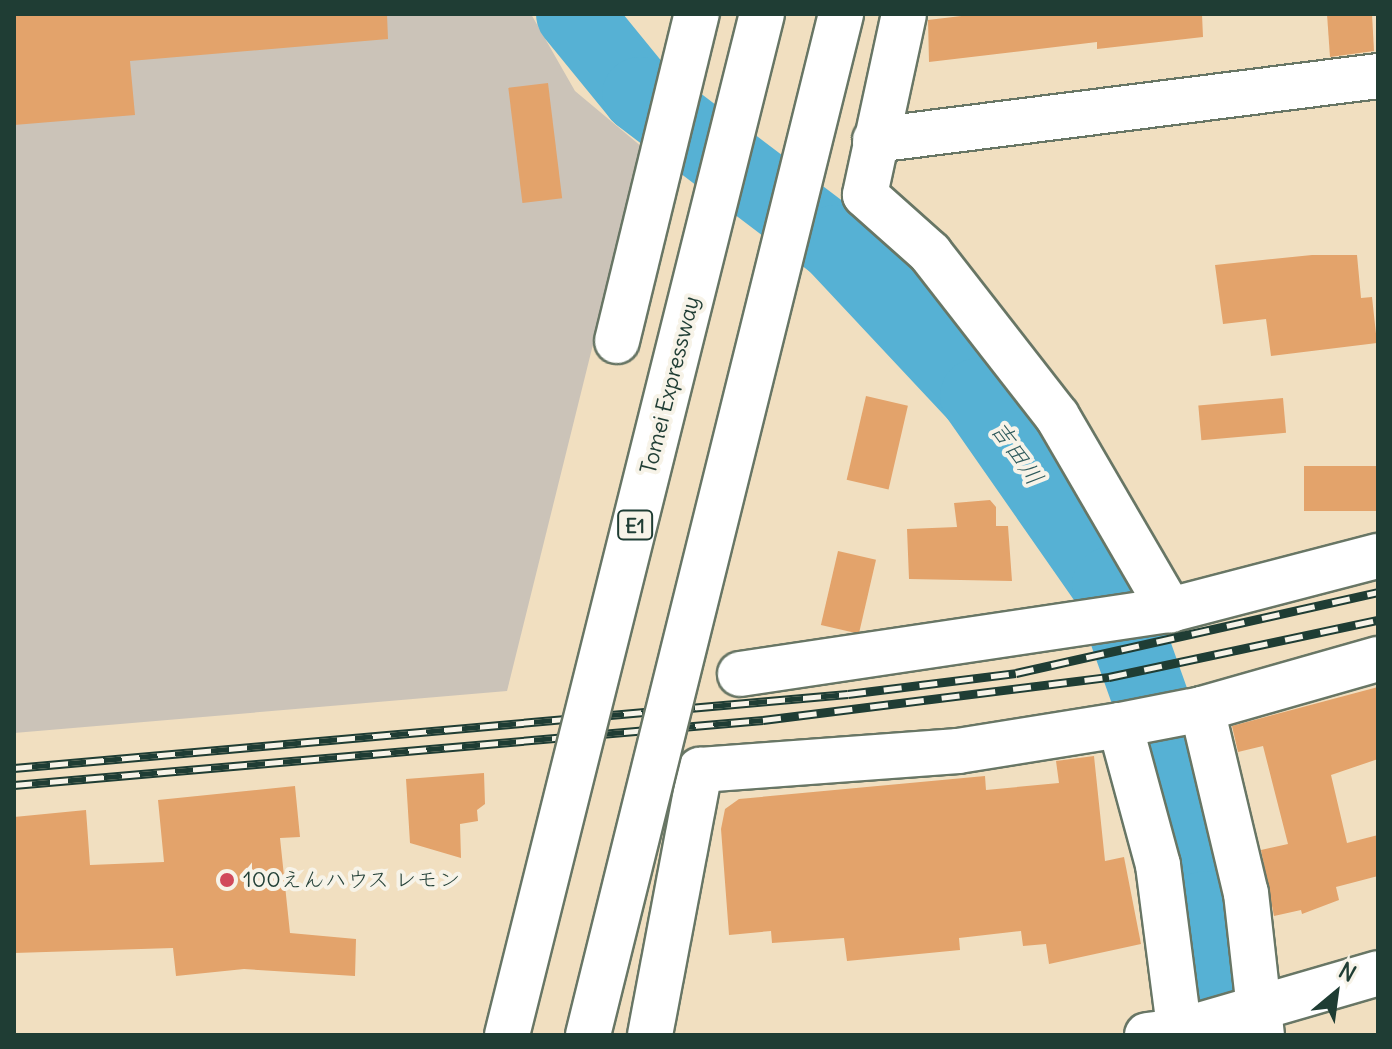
<!DOCTYPE html>
<html>
<head>
<meta charset="utf-8">
<style>
	body { margin:0 }
	#map { position:relative; width:1392px; height:1049px; overflow:hidden; background:#f1dfc0; font-family:Delius,"Klee One",sans-serif }
	div>[style] { position:absolute }
	[style*='--x'] { left:calc(var(--x)*1px); top:calc(var(--y)*1px); width:calc(var(--w)*1px); rotate:calc(var(--a)*1deg) }
	.industrial>* { inset:0; background:#cbc3b8 }
	.river>* { height:76px; margin:-38px; padding:0 38px; transform-origin:38px; border-radius:38px; background:#56b1d4 }
	.building>* { inset:0; background:#e3a36b; transform-origin:0 0 }
	.roads { filter:drop-shadow(2px 0 #687665) drop-shadow(-2px 0 #687665) drop-shadow(0 2px #687665) drop-shadow(0 -2px #687665) }
	.street>* { height:44px; margin:-22px; padding:0 22px; transform-origin:22px; border-radius:22px; background:#fff }
	.secondary>* { height:44px; margin:-22px; padding:0 22px; transform-origin:22px; border-radius:22px; background:#fff }
	.rail>* { height:9px; margin-top:-4.5px; transform-origin:0; background:repeating-linear-gradient(90deg,#f7f3e8 0 18px,#1f3d34 0 36px); box-sizing:border-box; border-block:2px solid #1f3d34 }
	.bridges { filter:drop-shadow(2px 0 #687665) drop-shadow(-2px 0 #687665) drop-shadow(0 2px #687665) drop-shadow(0 -2px #687665) }
	.highway-bridge>* { height:44px; margin:-22px; padding:0 22px; transform-origin:22px; border-radius:22px; background:#fff }
	.dots>* { width:22px; height:22px; translate:-50% -50%; box-sizing:border-box; border:4px solid #f7f3e8; border-radius:50% }
	span { translate:-50% -50%; white-space:nowrap; text-align:center; line-height:1.15; -webkit-text-stroke:8px #f7f3e8; paint-order:stroke }
	.shield-label span { padding:2px 6px; background:#f7f3e8; border:2px solid; border-radius:6px; -webkit-text-stroke-width:0 }
	.shield-label { font-size:20px; color:#1f3d34; font-weight:700 }
	.street-label { font-size:22px; color:#1f3d34 }
	.poi-label { font-size:22px; color:#1f3d34 }
	.left { translate:0 -50%; text-align:left }
	.water-label { font-size:24px; color:#2d5a5c; font-style:italic }
	.frame { position:absolute; inset:0; border:16px solid #1f3d34; pointer-events:none }
	.north { position:absolute; left:1296px; top:953px; width:80px; height:80px; -webkit-text-stroke:6px #f7f3e8; paint-order:stroke; rotate:29deg; font-size:22px; font-weight:700; line-height:32px; text-align:center; color:#1f3d34 }
	.north::after { content:''; display:block; margin:auto; width:28px; height:36px; background:#1f3d34; clip-path:polygon(50% 0,100% 100%,50% 72%,0 100%) }
</style>
</head>
<body>
<div id="map">
	<div class="industrial">
		<div style="clip-path:polygon(14px 14px,531px 14px,575px 91px,642px 147px,507px 691px,14px 733px)"></div>
	</div>
	<div class="river">
		<div style="--x:574;--y:14;--w:104;--a:50.8"></div>
		<div style="--x:640;--y:95;--w:245;--a:37.2"></div>
		<div style="--x:835;--y:243;--w:209;--a:46.9"></div>
		<div style="--x:978;--y:396;--w:231;--a:55.1"></div>
		<div style="--x:1110;--y:585;--w:170;--a:70.4"></div>
		<div style="--x:1167;--y:745;--w:169;--a:76.6"></div>
		<div style="--x:1206;--y:909;--w:128;--a:79.7"></div>
	</div>
	<div class="building">
		<div style="clip-path:polygon(14px 14px,387px 14px,388px 39px,130px 61px,135px 115px,14px 125px)"></div>
		<div style="clip-path:polygon(978px 14px,1202px 14px,1203px 37px,1097px 49px,1097px 42px,929px 62px,928px 20px)"></div>
		<div style="clip-path:polygon(1327px 14px,1372px 14px,1374px 51px,1330px 57px)"></div>
		<div style="left:548px;top:83px;width:116px;height:40px;rotate:83deg"></div>
		<div style="clip-path:polygon(1312px 255px,1357px 255px,1361px 298px,1372px 297px,1377px 343px,1271px 356px,1266px 319px,1223px 324px,1215px 265px)"></div>
		<div style="left:866px;top:396px;width:43px;height:86px;rotate:13deg"></div>
		<div style="left:1283px;top:398px;width:35px;height:85px;rotate:85deg"></div>
		<div style="left:1378px;top:466px;width:45px;height:74px;rotate:90deg"></div>
		<div style="clip-path:polygon(990px 500px,996px 507px,996px 526px,1008px 526px,1012px 581px,909px 579px,907px 529px,957px 527px,954px 503px)"></div>
		<div style="left:838px;top:551px;width:39px;height:76px;rotate:13deg"></div>
		<div style="clip-path:polygon(1378px 687px,1378px 759px,1331px 775px,1347px 843px,1378px 835px,1378px 876px,1336px 887px,1339px 900px,1302px 914px,1301px 910px,1274px 916px,1261px 850px,1288px 844px,1263px 746px,1238px 752px,1232px 726px)"></div>
		<div style="clip-path:polygon(1094px 756px,1105px 861px,1124px 857px,1141px 944px,1049px 964px,1046px 944px,1023px 946px,1021px 931px,959px 938px,960px 950px,847px 961px,844px 938px,772px 943px,771px 931px,729px 935px,721px 829px,725px 809px,739px 799px,985px 776px,986px 790px,1059px 783px,1056px 761px)"></div>
		<div style="clip-path:polygon(484px 773px,485px 804px,477px 810px,478px 821px,460px 824px,461px 858px,410px 843px,406px 779px)"></div>
		<div style="clip-path:polygon(295px 786px,300px 837px,280px 838px,290px 933px,356px 939px,355px 976px,244px 969px,176px 976px,173px 948px,14px 953px,14px 817px,86px 810px,90px 865px,164px 862px,158px 800px)"></div>
	</div>
	<div class="roads">
		<div class="street">
			<div style="--x:904;--y:14;--w:185;--a:102.2"></div>
			<div style="--x:865;--y:195;--w:87;--a:41.7"></div>
			<div style="--x:930;--y:253;--w:207;--a:52.1"></div>
			<div style="--x:1057;--y:416;--w:225;--a:59.8"></div>
			<div style="--x:1170;--y:610;--w:215;--a:-14.6"></div>
			<div style="--x:875;--y:140;--w:507;--a:-7.25"></div>
			<div style="--x:617;--y:341;--w:337;--a:-76.3"></div>
			<div style="--x:740;--y:674;--w:435;--a:-8.5"></div>
			<div style="--x:1202;--y:709;--w:189;--a:76.6"></div>
			<div style="--x:1246;--y:893;--w:143;--a:83.6"></div>
			<div style="--x:1120;--y:725;--w:145;--a:74.8"></div>
			<div style="--x:1158;--y:865;--w:171;--a:82.6"></div>
			<div style="--x:650;--y:1035;--w:270;--a:-79.3"></div>
			<div style="--x:700;--y:770;--w:259;--a:-4.2"></div>
			<div style="--x:958;--y:751;--w:164;--a:-9.1"></div>
			<div style="--x:1120;--y:725;--w:84;--a:-11"></div>
			<div style="--x:1202;--y:709;--w:183;--a:-15.9"></div>
		</div>
		<div class="secondary">
			<div style="--x:1147;--y:1035;--w:32;--a:-7"></div>
			<div style="--x:1179;--y:1031;--w:207;--a:-16.2"></div>
		</div>
	</div>
	<div class="rail">
		<div style="--x:14;--y:768;--w:837;--a:-5.07"></div>
		<div style="--x:848;--y:694;--w:169;--a:-7.1"></div>
		<div style="--x:1016;--y:673;--w:371;--a:-12.6"></div>
		<div style="--x:14;--y:785;--w:752;--a:-4.96"></div>
		<div style="--x:763;--y:720;--w:349;--a:-7.1"></div>
		<div style="--x:1109;--y:677;--w:275;--a:-12"></div>
	</div>
	<div class="bridges">
		<div class="highway-bridge">
			<div style="--x:507;--y:1035;--w:1052;--a:-75.98"></div>
			<div style="--x:588;--y:1035;--w:1052;--a:-76.08"></div>
		</div>
	</div>
	<div class="dots">
		<div style="left:227px;top:880px;background:#d1495b"></div>
	</div>
	<div class="shield-label">
		<span style="left:635px;top:525px">E1</span>
	</div>
	<div class="street-label">
		<span style="left:670px;top:385px;rotate:-76deg">Tomei Expressway</span>
	</div>
	<div class="poi-label">
		<span class="left" style="left:243px;top:880px">100えんハウス レモン</span>
	</div>
	<div class="water-label">
		<span style="left:1017px;top:453px;rotate:55deg">吉田川</span>
	</div>
	<div class="frame"></div>
	<div class="north">N</div>
</div>
</body>
</html>
